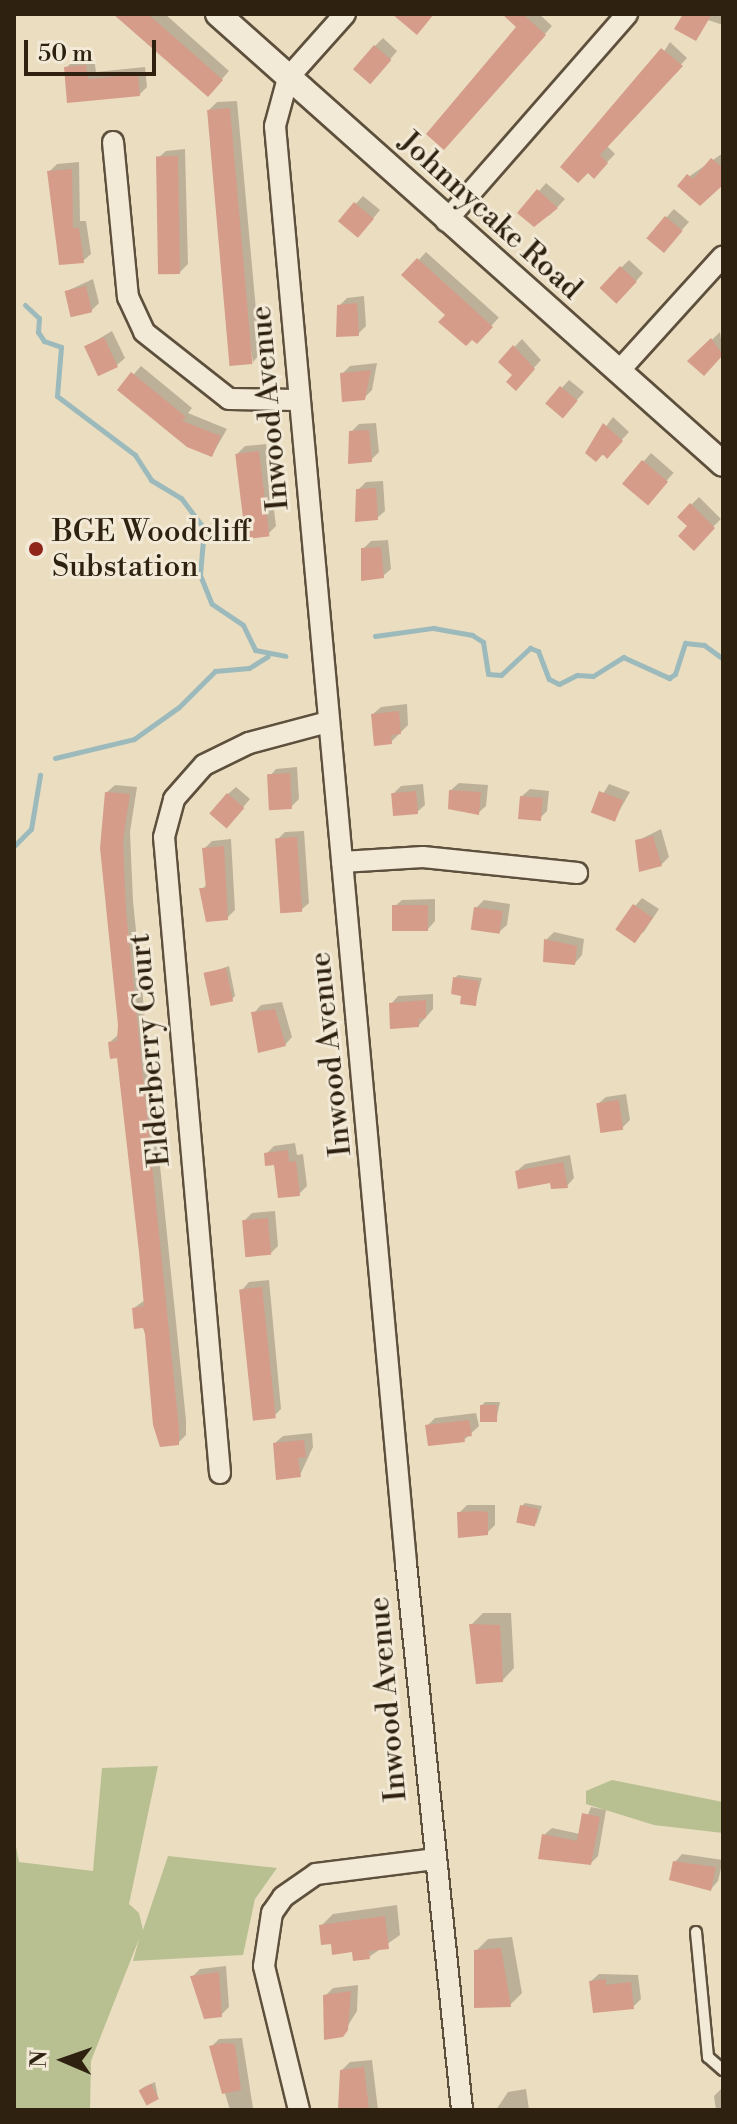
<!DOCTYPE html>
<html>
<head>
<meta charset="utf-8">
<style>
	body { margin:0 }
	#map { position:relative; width:737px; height:2124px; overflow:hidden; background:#ebddc0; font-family:"Libre Bodoni",serif }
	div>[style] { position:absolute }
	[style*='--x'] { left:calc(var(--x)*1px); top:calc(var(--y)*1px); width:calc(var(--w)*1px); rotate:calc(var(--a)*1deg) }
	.green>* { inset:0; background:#b8c092 }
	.shadow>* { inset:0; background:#0003; transform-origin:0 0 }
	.stream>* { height:5px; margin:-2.5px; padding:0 2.5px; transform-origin:2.5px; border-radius:2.5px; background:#9cbabc }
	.building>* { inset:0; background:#d59c8a; transform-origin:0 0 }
	.roads { filter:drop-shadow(2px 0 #5d503c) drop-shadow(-2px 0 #5d503c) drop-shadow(0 2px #5d503c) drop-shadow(0 -2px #5d503c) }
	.service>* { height:10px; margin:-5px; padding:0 5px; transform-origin:5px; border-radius:5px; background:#f2e9d6 }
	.minor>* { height:20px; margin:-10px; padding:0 10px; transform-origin:10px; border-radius:10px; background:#f2e9d6 }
	.tertiary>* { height:24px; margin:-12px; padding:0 12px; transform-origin:12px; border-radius:12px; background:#f2e9d6 }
	.dots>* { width:22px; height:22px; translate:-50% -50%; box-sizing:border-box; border:4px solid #f2e9d6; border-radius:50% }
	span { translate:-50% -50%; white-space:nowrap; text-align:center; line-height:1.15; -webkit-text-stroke:6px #f2e9d6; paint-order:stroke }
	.street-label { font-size:30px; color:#2e2110 }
	.poi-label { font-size:30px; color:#2e2110 }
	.left { translate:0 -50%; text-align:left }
	.frame { position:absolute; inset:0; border:16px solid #2e2110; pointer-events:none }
	.north { position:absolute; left:24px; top:2020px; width:80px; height:80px; -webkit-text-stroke:6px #f2e9d6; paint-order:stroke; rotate:272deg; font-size:22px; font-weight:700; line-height:32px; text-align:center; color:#2e2110 }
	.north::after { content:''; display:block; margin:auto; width:28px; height:36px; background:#2e2110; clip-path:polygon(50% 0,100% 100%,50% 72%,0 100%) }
	.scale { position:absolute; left:24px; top:40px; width:132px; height:36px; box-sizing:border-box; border:4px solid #2e2110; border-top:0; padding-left:10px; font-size:24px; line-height:28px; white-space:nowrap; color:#2e2110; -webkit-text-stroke:6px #f2e9d6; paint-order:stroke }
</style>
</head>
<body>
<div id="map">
	<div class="green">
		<div style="clip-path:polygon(158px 1766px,129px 1904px,139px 1913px,143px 1930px,168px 1856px,277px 1868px,255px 1899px,243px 1955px,133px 1961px,139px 1939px,91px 2061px,90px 2110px,14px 2110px,14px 1836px,19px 1862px,93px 1871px,102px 1768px)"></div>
		<div style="clip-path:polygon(612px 1780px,723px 1802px,723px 1833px,654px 1825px,586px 1804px,586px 1791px)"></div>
	</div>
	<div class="shadow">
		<div style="clip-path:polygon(117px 14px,165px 14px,229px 71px,215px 87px)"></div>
		<div style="clip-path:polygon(517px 14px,539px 14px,552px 26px,451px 140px,519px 27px)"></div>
		<div style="clip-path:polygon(690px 14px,723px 14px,723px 25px)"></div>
		<div style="clip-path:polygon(383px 38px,397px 51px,379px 73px,375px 46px)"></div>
		<div style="clip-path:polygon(670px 42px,687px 58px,607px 146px,615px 154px,594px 176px,588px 171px)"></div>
		<div style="clip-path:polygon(94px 58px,96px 72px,145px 67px,147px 87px,139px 95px,68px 101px,66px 68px,74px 60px)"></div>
		<div style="clip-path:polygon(237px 101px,260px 354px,253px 362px,209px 110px,217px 102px)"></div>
		<div style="clip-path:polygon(185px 149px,188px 264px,180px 272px,158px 158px,166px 151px)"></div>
		<div style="clip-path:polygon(723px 153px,723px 180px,700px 204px,687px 178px)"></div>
		<div style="clip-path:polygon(79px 162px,80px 221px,86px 221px,91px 254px,83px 261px,49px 172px,57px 164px)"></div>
		<div style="clip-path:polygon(546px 183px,565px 199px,549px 216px,539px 191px)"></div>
		<div style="clip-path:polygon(363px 196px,380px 210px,366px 227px,341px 220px)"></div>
		<div style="clip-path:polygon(674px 209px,689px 222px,671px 242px,649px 237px)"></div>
		<div style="left:426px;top:252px;width:98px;height:32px;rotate:42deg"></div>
		<div style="clip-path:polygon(629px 260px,643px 273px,625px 294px,621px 268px)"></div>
		<div style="clip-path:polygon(93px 279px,99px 303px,91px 311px,67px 291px)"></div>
		<div style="clip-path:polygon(364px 296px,366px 326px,358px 334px,339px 306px,347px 298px)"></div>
		<div style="clip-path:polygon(112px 331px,125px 358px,117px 365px,87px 346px)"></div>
		<div style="clip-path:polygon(720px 332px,723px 353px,712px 366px,690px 361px)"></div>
		<div style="clip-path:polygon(522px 339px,541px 360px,523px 380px,500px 362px)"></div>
		<div style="clip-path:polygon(377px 363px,372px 390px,364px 398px,342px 374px,350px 366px)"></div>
		<div style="clip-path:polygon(141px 366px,192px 408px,188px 413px,227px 429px,212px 455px,120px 390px)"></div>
		<div style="clip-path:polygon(569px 380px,584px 392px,569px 409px,547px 404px)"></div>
		<div style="clip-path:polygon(613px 417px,629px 432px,607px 456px,587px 452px)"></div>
		<div style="clip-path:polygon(376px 423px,379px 452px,371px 460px,351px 432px,359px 424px)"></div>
		<div style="clip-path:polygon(266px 444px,276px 526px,268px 534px,237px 454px,245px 446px)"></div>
		<div style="left:651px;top:453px;width:30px;height:40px;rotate:41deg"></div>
		<div style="clip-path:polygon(383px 481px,385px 511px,377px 518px,358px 490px,366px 482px)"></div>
		<div style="left:699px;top:497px;width:31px;height:28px;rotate:45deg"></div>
		<div style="clip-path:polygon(388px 540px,391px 569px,383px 576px,363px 549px,371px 541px)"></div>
		<div style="clip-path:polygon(407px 704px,408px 725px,391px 742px,373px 714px,381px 707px)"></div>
		<div style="clip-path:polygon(297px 767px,299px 799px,291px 807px,269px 777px,276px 769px)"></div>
		<div style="clip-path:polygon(459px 783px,488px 785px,486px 806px,478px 813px,451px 790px)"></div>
		<div style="clip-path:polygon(423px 784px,425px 805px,417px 812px,393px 794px,401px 786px)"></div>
		<div style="clip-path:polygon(609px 784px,630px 792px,614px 820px,593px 811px)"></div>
		<div style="clip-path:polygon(115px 785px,137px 787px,130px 832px,133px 901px,186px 1420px,186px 1435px,178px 1443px,147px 1334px,134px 1308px,145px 1300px,118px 1056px,110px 1042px,119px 1034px,107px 792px)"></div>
		<div style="clip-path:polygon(236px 787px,250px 799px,234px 818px,228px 794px)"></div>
		<div style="clip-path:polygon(530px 789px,549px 791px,547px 811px,539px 819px,522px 796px)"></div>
		<div style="clip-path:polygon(661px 829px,669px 857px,661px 865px,637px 841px)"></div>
		<div style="clip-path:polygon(304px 831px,309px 903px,301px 910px,277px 840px,285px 832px)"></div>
		<div style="clip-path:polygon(231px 839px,235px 910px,227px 918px,202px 889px,208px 883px,204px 849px,212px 841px)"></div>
		<div style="clip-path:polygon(642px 898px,659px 909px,643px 933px,635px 906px)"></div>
		<div style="clip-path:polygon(435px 899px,435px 921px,428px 929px,394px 907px,402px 900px)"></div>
		<div style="clip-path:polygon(484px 900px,510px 904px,507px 925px,499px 932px,476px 908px)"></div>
		<div style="clip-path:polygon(554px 932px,584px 939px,582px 955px,575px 963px,546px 940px)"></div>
		<div style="clip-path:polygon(229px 966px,235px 996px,232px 999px,206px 974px)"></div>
		<div style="clip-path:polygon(458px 975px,482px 978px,475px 1004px,464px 994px,455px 978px)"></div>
		<div style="clip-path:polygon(433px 994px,433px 1009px,419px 1025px,391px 1004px,398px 996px)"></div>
		<div style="clip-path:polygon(282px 1002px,292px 1037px,285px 1045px,254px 1013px,261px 1005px)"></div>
		<div style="clip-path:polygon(626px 1094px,630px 1120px,622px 1128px,598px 1104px,606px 1097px)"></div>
		<div style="clip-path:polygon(295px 1143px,297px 1155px,303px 1154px,307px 1186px,299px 1194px,266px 1154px,274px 1146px)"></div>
		<div style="clip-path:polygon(570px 1155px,574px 1178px,567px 1186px,517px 1171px,525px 1164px)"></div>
		<div style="clip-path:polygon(275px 1211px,278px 1246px,271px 1253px,244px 1221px,252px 1213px)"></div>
		<div style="clip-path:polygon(269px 1280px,281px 1409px,274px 1416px,242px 1290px,249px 1282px)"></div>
		<div style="clip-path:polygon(485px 1402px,500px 1402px,496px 1421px,482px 1405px)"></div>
		<div style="clip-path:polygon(476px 1413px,479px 1426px,464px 1440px,427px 1426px,435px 1418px)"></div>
		<div style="clip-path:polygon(312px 1433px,313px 1447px,300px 1475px,275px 1443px,283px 1436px)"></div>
		<div style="clip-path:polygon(525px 1503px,542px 1506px,536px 1524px,522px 1506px)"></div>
		<div style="clip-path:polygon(467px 1505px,495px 1505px,495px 1525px,487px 1533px,459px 1513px)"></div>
		<div style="clip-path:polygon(483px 1613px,511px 1613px,514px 1668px,502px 1681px,471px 1625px)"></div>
		<div style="clip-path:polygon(591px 1807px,606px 1810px,598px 1856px,591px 1863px,544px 1835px,552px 1828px,580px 1834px)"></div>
		<div style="clip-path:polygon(682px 1854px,723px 1860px,718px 1881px,711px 1889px,675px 1862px)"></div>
		<div style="clip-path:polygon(397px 1905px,400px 1935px,369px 1957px,332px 1942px,321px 1926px,333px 1914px)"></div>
		<div style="clip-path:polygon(512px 1937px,522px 1993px,510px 2005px,476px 1951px,488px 1939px)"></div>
		<div style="clip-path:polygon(226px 1966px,229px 2007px,221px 2015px,193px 1976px,200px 1969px)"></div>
		<div style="clip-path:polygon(599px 1974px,638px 1975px,641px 1999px,633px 2007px,591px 1981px)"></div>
		<div style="clip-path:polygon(358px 1985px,357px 2011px,342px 2035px,325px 1996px,333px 1988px)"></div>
		<div style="clip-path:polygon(242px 2038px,253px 2108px,264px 2110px,230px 2110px,211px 2047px,219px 2039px)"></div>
		<div style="clip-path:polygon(372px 2060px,378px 2110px,341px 2110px,342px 2070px,350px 2062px)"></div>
		<div style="clip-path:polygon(155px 2082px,158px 2098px,140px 2090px,144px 2087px)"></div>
		<div style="clip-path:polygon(723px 2087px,723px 2110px,716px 2110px,714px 2096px)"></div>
		<div style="clip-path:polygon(526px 2089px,529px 2110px,496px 2110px,508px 2092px)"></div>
	</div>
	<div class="stream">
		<div style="--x:25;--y:305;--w:19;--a:43"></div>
		<div style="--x:39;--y:318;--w:14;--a:94"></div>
		<div style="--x:38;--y:332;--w:11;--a:56"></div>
		<div style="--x:44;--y:341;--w:18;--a:19"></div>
		<div style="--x:61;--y:347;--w:49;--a:94.7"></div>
		<div style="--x:57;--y:396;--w:98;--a:37.1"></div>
		<div style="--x:135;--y:455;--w:30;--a:57"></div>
		<div style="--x:151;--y:480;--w:35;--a:31"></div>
		<div style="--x:181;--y:498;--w:38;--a:53"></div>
		<div style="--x:204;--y:528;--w:47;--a:94.9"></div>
		<div style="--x:200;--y:575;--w:31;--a:68"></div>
		<div style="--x:212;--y:604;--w:37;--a:34"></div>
		<div style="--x:243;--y:625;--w:28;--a:64"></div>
		<div style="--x:255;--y:650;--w:31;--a:11"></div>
		<div style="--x:375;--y:636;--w:59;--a:-7.9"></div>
		<div style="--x:433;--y:628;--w:40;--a:10"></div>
		<div style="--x:472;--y:635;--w:13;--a:32"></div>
		<div style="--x:483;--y:642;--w:32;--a:81"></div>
		<div style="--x:488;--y:674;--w:13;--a:4"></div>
		<div style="--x:501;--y:675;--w:40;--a:-43"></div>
		<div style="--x:530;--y:648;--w:9;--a:21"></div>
		<div style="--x:538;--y:651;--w:30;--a:69"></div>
		<div style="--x:549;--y:679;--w:11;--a:27"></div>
		<div style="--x:559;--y:684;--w:20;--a:-27"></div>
		<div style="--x:577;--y:675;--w:16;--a:4"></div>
		<div style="--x:593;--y:676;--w:36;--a:-32"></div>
		<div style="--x:623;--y:657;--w:51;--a:24.5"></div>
		<div style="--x:669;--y:678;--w:7;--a:-34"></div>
		<div style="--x:675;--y:674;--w:33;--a:-72"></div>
		<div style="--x:685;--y:643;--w:19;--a:6"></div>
		<div style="--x:704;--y:645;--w:24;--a:36"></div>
		<div style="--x:55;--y:758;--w:81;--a:-13.5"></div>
		<div style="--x:134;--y:739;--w:55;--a:-35.4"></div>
		<div style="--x:179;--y:707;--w:51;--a:-45"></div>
		<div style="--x:215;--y:671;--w:34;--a:-5"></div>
		<div style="--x:249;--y:668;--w:22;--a:-32"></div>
		<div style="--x:14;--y:846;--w:24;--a:-45"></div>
		<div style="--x:31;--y:829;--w:55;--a:-80.5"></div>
	</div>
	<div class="building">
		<div style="clip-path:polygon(113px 14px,148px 14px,223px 80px,208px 97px)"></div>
		<div style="clip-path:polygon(392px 14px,434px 14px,417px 35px)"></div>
		<div style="clip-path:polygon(502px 14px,523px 14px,546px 35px,444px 150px,426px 134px,516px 27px)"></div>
		<div style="clip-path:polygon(683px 14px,712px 14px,696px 41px,674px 29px)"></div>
		<div style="left:374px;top:45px;width:23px;height:32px;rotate:41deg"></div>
		<div style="clip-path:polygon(661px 48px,683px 66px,600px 155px,608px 163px,594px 179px,588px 173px,578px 183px,560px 167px)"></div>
		<div style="clip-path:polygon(86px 65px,88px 79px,138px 74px,140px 96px,67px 103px,64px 67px)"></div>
		<div style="left:230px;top:108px;width:257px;height:23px;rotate:85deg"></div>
		<div style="left:178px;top:156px;width:118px;height:22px;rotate:89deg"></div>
		<div style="clip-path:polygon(711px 158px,723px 168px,723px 185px,700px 206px,677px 186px,687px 174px,693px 179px)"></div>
		<div style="clip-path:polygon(72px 169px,73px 228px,79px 228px,84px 263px,59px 265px,47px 171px)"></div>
		<div style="clip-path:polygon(537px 189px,558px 208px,534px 227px,517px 213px)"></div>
		<div style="left:354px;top:202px;width:26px;height:25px;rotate:40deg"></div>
		<div style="left:665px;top:216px;width:23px;height:29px;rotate:40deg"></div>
		<div style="clip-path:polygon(417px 258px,493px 327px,477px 344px,472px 340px,466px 346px,438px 322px,445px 315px,401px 275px)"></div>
		<div style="left:620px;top:266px;width:23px;height:30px;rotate:43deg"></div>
		<div style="left:86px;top:286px;width:27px;height:22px;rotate:77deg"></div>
		<div style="clip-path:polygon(357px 303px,359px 336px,336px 337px,337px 305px)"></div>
		<div style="left:104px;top:337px;width:33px;height:22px;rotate:65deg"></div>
		<div style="clip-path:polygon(711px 338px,723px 355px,704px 376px,687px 361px)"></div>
		<div style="clip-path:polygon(513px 345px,535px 369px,516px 391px,506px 382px,512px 375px,498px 362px)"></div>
		<div style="clip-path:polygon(371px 370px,365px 400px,342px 402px,340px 373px)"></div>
		<div style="clip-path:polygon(131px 372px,186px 417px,182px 421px,221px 436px,212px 457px,187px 447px,117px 390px)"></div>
		<div style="left:560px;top:386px;width:23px;height:23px;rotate:40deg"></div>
		<div style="clip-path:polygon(603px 423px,623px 441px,607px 459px,603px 454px,596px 462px,585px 453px)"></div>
		<div style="clip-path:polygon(369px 430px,372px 462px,348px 464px,349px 431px)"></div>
		<div style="left:259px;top:451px;width:86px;height:24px;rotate:83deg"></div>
		<div style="left:642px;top:460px;width:34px;height:31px;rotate:40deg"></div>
		<div style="clip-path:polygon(376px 488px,378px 520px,355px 522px,356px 489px)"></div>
		<div style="clip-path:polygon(690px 503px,715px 528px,694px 551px,678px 536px,687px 526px,677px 517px)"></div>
		<div style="clip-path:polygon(381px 547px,384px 578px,361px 581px,361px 548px)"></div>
		<div style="clip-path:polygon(399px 711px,401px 734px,391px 735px,392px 744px,374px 746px,371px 714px)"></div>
		<div style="left:290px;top:773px;width:36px;height:23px;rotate:87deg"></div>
		<div style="clip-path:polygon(449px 790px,481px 792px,479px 815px,448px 809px)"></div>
		<div style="left:416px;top:791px;width:23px;height:25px;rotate:85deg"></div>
		<div style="left:599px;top:791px;width:26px;height:23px;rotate:21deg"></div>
		<div style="clip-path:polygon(105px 792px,130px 794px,123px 841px,126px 910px,179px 1429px,179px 1445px,160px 1447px,153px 1425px,145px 1334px,143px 1328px,134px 1329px,132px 1308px,144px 1306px,139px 1252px,117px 1058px,110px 1059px,108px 1042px,117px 1041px,118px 1025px,100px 848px)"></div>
		<div style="left:227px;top:793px;width:23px;height:27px;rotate:41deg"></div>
		<div style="left:520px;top:796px;width:23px;height:23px;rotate:5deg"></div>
		<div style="clip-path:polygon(653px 836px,662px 866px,639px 872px,635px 840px)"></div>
		<div style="left:297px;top:837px;width:75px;height:22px;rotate:86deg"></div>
		<div style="clip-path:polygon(224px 846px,228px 920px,206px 922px,199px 888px,206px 888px,202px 848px)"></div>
		<div style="left:633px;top:904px;width:24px;height:31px;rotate:35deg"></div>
		<div style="left:428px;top:905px;width:26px;height:36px;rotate:90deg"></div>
		<div style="left:474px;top:907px;width:29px;height:23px;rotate:8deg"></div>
		<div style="clip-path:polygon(544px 939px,577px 946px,575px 965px,543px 962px)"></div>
		<div style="left:226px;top:968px;width:34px;height:23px;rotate:78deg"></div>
		<div style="clip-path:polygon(453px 977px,479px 981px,476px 1006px,460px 1004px,461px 996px,451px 994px)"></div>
		<div style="clip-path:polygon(426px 1000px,426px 1018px,419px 1019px,419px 1027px,390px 1029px,389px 1003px)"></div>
		<div style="clip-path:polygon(275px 1009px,286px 1046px,258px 1053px,251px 1012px)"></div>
		<div style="left:619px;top:1100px;width:30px;height:23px;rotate:82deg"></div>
		<div style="clip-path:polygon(288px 1150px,289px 1162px,296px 1161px,300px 1196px,278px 1198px,274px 1165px,265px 1166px,264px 1153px)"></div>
		<div style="clip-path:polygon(563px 1162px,568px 1188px,551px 1189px,550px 1183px,518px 1189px,515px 1171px)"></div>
		<div style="left:268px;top:1218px;width:37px;height:26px;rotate:85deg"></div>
		<div style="left:262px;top:1287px;width:132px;height:23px;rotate:84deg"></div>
		<div style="left:480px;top:1405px;width:17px;height:17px"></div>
		<div style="clip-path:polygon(469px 1420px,472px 1436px,464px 1437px,465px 1442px,428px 1446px,425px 1425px)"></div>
		<div style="clip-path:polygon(304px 1440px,306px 1457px,298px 1458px,301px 1477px,276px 1480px,273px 1443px)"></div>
		<div style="left:520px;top:1505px;width:19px;height:18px;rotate:12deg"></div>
		<div style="clip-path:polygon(480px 1511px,488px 1512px,488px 1535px,458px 1538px,457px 1512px)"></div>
		<div style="clip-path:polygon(469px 1624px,500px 1625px,503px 1682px,476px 1684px)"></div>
		<div style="clip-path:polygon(582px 1813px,600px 1817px,591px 1865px,538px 1859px,542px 1834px,577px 1841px)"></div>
		<div style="clip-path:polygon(673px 1861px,716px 1867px,711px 1891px,669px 1880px)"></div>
		<div style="clip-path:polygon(385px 1916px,389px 1949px,369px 1951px,370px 1959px,353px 1961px,352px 1952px,332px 1955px,331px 1944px,321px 1945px,319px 1925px)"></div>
		<div style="clip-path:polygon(501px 1948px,511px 2007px,474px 2008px,474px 1950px)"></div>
		<div style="clip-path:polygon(219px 1972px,222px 2017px,204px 2019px,190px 1976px)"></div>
		<div style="clip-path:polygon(606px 1979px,606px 1985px,631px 1982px,634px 2009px,593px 2013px,589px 1981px)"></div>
		<div style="clip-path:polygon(351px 1991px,348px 2030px,343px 2037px,324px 2040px,323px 1995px)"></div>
		<div style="clip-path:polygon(223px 2043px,235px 2044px,241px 2090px,222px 2094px,209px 2046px)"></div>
		<div style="clip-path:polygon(364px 2067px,369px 2108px,338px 2110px,340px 2070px)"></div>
		<div style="left:151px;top:2084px;width:17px;height:14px;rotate:62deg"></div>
	</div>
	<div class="roads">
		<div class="service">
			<div style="--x:696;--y:1932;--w:126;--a:84.5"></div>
			<div style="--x:708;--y:2057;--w:20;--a:41"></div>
		</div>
		<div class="minor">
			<div style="--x:345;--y:14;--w:86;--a:131.7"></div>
			<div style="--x:288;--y:78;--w:50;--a:105.2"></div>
			<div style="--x:275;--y:126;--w:1444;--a:84.79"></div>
			<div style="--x:406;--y:1564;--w:549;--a:84.14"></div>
			<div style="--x:113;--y:142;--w:156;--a:84.5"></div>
			<div style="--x:128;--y:297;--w:38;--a:65"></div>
			<div style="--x:144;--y:332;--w:108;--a:38.2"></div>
			<div style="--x:229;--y:399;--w:70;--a:0.8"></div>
			<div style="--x:446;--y:221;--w:275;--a:-48.8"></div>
			<div style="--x:618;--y:372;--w:156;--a:-47.8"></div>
			<div style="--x:342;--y:862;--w:81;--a:-3.5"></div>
			<div style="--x:423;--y:857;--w:155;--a:5.9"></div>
			<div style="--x:220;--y:1473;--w:638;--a:-95.03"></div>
			<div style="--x:164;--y:837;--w:39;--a:-75"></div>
			<div style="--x:174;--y:799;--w:45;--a:-48.6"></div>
			<div style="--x:204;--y:765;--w:50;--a:-26.1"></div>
			<div style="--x:249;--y:743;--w:82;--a:-14.9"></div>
			<div style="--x:299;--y:2110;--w:148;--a:-103.7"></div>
			<div style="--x:264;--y:1966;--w:54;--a:-81.4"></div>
			<div style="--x:272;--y:1913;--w:19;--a:-55"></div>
			<div style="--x:283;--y:1897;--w:40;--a:-34.9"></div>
			<div style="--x:316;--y:1874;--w:119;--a:-7.2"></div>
		</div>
		<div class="tertiary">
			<div style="--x:218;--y:14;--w:676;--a:41.7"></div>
		</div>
	</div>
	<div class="dots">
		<div style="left:36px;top:549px;background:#8f2418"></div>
	</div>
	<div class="street-label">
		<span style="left:490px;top:216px;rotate:42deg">Johnnycake Road</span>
		<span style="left:270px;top:408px;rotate:-95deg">Inwood Avenue</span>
		<span style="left:150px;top:1050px;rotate:-95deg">Elderberry Court</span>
		<span style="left:331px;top:1054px;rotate:-96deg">Inwood Avenue</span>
		<span style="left:388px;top:1699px;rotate:-95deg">Inwood Avenue</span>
	</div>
	<div class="poi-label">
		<span class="left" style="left:52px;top:549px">BGE Woodcliff<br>Substation</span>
	</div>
	<div class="frame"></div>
	<div class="north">N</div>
	<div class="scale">50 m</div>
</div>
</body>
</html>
